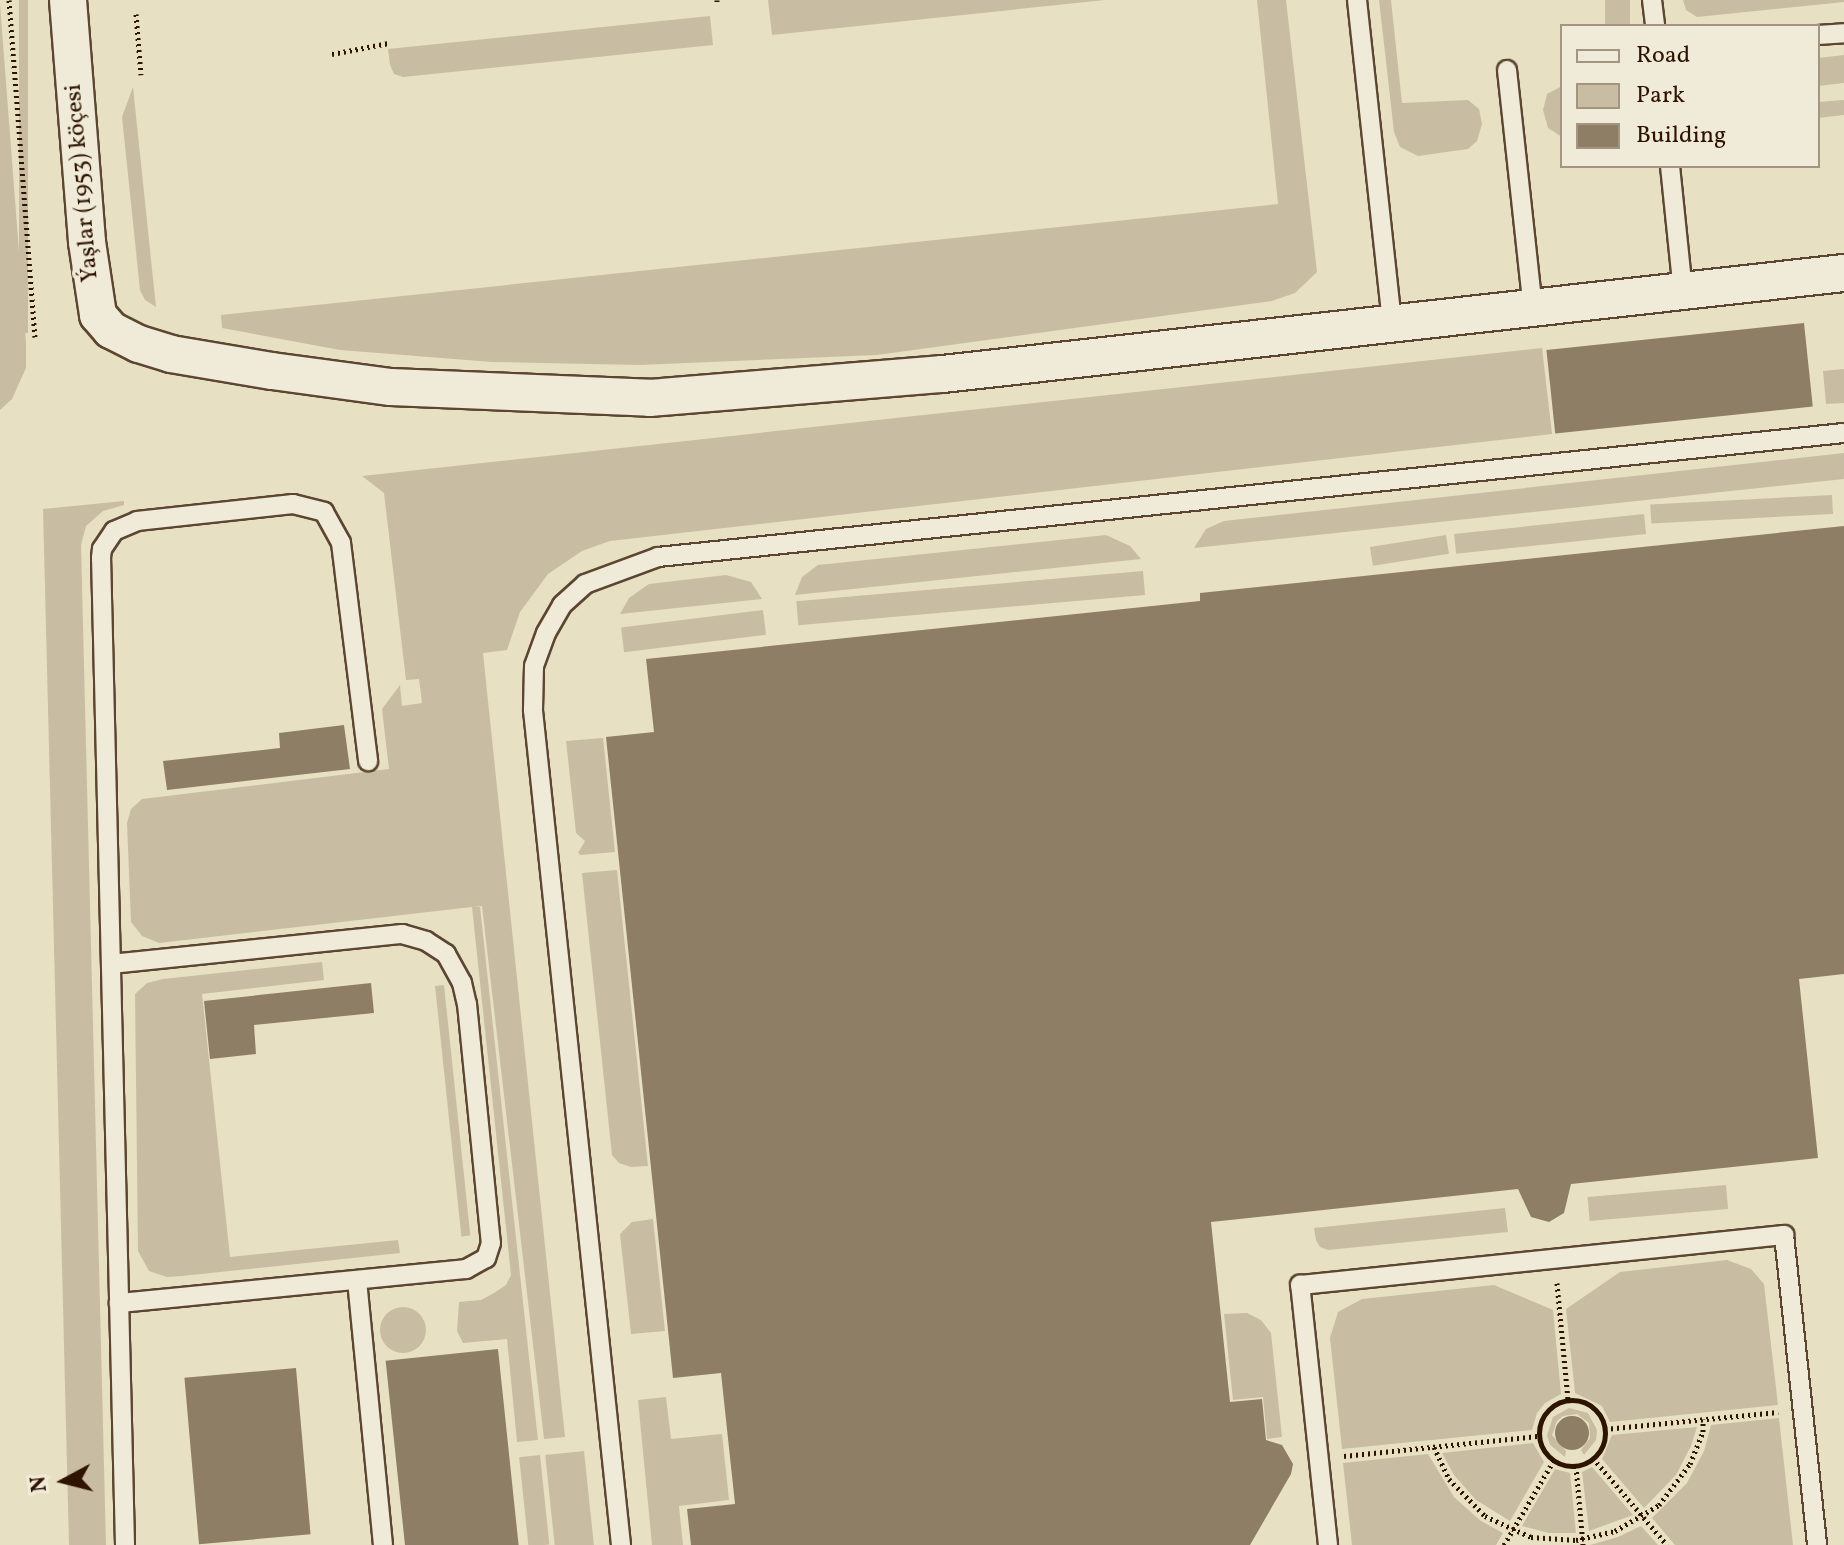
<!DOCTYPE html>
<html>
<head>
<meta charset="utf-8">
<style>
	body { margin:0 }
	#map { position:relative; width:1844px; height:1545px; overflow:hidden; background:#e8e0c3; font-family:Vollkorn,serif }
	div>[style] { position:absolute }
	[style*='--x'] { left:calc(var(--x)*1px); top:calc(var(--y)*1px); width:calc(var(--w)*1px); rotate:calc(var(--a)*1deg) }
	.green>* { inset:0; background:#c8bda2; transform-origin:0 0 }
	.round { border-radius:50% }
	.building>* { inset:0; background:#8e7e65; transform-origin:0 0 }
	.path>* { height:5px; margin-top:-2.5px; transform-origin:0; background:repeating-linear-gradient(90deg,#2d1300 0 2px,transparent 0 6px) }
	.path>.ring { margin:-2.5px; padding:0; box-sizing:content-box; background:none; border:5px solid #2d1300; border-radius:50% }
	.roads { filter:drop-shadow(2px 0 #5c4631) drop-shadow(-2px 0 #5c4631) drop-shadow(0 2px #5c4631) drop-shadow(0 -2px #5c4631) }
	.lane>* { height:18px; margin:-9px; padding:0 9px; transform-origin:9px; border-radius:9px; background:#f0ebd8 }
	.street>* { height:36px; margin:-18px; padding:0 18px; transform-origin:18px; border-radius:18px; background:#f0ebd8 }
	span { translate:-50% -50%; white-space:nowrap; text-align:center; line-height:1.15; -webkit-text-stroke:7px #f0ebd8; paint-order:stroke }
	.street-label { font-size:24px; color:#2d1300 }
	.legend { position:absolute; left:1560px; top:24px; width:260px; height:144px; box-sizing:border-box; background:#f0ebd8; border:2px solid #a29582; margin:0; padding:10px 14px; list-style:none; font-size:24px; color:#2d1300 }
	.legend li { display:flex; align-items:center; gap:16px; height:40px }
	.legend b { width:40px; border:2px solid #a29582 }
	.north { position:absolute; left:24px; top:1441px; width:80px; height:80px; -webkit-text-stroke:6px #f0ebd8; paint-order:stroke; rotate:263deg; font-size:22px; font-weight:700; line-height:32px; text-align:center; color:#2d1300 }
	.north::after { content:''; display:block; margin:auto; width:28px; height:36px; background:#2d1300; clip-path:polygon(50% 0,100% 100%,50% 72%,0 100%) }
</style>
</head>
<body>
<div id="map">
	<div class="green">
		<div style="left:19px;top:0;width:9px;height:333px"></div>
		<div style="clip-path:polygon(768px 0,1105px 0,772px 35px)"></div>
		<div style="clip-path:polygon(1257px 0,1286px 0,1317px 272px,1295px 293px,1272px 301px,877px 355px,639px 365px,492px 362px,340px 350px,222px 328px,221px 315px,1278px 204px)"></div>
		<div style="clip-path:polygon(1379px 0,1391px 0,1402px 103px,1468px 100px,1479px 109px,1482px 124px,1477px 141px,1468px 149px,1418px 156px,1400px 147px,1394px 132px)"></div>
		<div style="left:1605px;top:0;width:25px;height:26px"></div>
		<div style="clip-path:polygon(1683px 0,1844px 0,1844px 2px,1697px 17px,1686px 10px)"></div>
		<div style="clip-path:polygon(0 4px,26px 343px,26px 368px,12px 399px,0 410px)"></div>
		<div style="clip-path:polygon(710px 16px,713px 45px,403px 77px,394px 74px,390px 65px,388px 49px)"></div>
		<div style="clip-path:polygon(1844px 55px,1844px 83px,1818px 86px,1818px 58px)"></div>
		<div style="clip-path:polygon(1562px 86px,1562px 137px,1548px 128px,1543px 110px,1547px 94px)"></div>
		<div style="clip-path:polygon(133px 87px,156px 307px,145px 300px,140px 290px,122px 117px)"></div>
		<div style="clip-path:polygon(1844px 100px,1844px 115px,1818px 118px,1818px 102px)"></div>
		<div style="clip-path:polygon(1542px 348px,1552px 434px,610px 541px,582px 551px,548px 574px,520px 612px,507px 650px,483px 653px,565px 1437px,544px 1439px,482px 906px,474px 907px,480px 907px,538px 1440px,517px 1442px,507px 1339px,463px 1343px,457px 1331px,459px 1302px,481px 1300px,494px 1293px,506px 1285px,511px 1275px,472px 907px,159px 943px,142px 936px,131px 922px,127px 823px,131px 809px,142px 799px,389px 769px,382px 709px,400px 685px,402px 706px,422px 703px,419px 679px,406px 680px,384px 493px,362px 476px)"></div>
		<div style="clip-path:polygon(1844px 369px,1844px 403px,1826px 404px,1823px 371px)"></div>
		<div style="clip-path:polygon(1844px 453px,1844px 479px,1194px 548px,1206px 529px,1224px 521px)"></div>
		<div style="left:1832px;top:495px;width:19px;height:182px;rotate:87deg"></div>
		<div style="clip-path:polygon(124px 501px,124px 505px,103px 511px,86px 526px,81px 545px,106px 1545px,69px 1545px,43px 509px)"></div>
		<div style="left:1644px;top:514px;width:20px;height:191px;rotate:84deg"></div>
		<div style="clip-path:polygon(1106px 535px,1130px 546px,1141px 559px,795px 595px,802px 577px,818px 565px)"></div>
		<div style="left:1446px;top:535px;width:19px;height:77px;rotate:81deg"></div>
		<div style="left:1143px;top:571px;width:24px;height:348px;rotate:85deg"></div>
		<div style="clip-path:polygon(726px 575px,751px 582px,762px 599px,620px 614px,629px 598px,649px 584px)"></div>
		<div style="left:763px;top:610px;width:25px;height:143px;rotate:83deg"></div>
		<div style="clip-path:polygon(603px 738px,615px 852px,581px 855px,578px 853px,585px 841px,576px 833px,566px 741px)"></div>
		<div style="clip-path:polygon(617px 870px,648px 1166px,631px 1167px,619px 1163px,612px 1155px,582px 873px)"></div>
		<div style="clip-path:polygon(322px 962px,324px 980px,202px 994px,230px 1257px,398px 1240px,400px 1253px,182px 1276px,167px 1277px,149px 1271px,138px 1251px,135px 994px,147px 983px,163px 979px)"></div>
		<div style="left:444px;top:985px;width:252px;height:9px;rotate:84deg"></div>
		<div style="left:1726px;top:1185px;width:24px;height:139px;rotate:85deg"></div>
		<div style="clip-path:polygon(1505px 1208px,1508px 1232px,1328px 1250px,1320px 1247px,1316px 1240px,1314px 1228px)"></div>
		<div style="clip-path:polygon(653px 1219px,665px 1331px,631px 1334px,620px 1234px,632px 1222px)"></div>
		<div style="clip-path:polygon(1727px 1260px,1751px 1269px,1764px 1284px,1778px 1405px,1610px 1422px,1602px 1406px,1575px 1393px,1566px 1309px,1620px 1272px)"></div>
		<div style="clip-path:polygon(1494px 1285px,1553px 1310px,1561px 1394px,1545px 1403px,1537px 1413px,1532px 1430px,1342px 1449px,1330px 1338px,1338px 1312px,1362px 1299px)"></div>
		<div class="round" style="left:380px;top:1307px;width:46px;height:46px"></div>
		<div style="clip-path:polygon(1247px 1313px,1261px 1320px,1271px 1333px,1282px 1437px,1267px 1439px,1263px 1397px,1233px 1400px,1224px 1314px)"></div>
		<div style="clip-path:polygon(666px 1397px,671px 1439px,722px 1434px,729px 1500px,679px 1506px,683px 1545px,652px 1545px,638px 1400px)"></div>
		<div style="clip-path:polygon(1569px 1408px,1588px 1413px,1597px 1430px,1596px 1440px,1584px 1455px,1581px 1450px,1590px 1438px,1589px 1423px,1577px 1414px,1563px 1416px,1557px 1421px,1552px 1435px,1566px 1451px,1565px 1457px,1550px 1445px,1547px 1435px,1553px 1417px)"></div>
		<div style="clip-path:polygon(1779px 1418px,1793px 1545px,1675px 1545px,1652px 1518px,1687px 1483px,1704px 1451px,1711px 1425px)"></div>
		<div style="clip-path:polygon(1697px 1427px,1691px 1446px,1676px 1475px,1644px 1508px,1602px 1459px,1612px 1435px)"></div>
		<div style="clip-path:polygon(1533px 1443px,1544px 1462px,1510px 1521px,1476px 1500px,1454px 1475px,1442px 1453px)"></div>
		<div style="left:584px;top:1451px;width:95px;height:39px;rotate:84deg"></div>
		<div style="clip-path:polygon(1428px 1454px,1454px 1497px,1481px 1521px,1503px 1533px,1496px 1545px,1352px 1545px,1343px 1463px)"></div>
		<div style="left:540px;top:1455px;width:90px;height:21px;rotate:84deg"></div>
		<div style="clip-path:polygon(1592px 1467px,1633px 1515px,1589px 1531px,1582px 1472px)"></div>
		<div style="clip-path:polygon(1555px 1469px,1570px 1473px,1576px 1533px,1549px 1533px,1522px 1526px)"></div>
		<div style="clip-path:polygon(1641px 1526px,1658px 1545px,1590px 1545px,1618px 1537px)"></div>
	</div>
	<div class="building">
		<div style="left:1804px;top:323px;width:84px;height:259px;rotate:84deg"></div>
		<div style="clip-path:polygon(1844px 526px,1844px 974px,1799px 979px,1818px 1158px,1571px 1184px,1564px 1213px,1549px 1222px,1531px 1217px,1518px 1189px,1211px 1222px,1230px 1402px,1262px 1399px,1266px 1440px,1282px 1445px,1293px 1464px,1291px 1474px,1250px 1545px,691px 1545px,687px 1509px,735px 1504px,721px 1373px,673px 1378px,606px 737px,654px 732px,646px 659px,1200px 601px,1200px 593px)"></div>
		<div style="clip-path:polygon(344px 725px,350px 769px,167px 790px,163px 761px,280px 748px,279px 733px)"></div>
		<div style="clip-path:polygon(371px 983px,374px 1013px,254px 1025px,256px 1054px,210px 1059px,204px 1001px)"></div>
		<div style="left:498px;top:1349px;width:197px;height:113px;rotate:84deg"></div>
		<div style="left:296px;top:1368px;width:167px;height:112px;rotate:85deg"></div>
		<div class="round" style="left:1555px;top:1416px;width:34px;height:34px"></div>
	</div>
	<div class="path">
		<div style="--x:9;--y:0;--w:338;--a:85.6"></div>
		<div style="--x:717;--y:0;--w:3;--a:90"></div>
		<div style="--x:136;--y:14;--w:61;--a:85.3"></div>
		<div style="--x:332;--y:54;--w:58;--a:-10.9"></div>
		<div style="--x:1557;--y:1283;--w:117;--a:84.6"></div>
		<div class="ring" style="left:1539px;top:1400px;width:61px;height:61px"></div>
		<div style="--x:1605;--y:1429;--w:174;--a:-5.6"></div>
		<div style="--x:1434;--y:1447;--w:35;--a:65"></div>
		<div style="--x:1449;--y:1479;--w:52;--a:45.8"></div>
		<div style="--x:1485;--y:1516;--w:51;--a:24.5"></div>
		<div style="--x:1531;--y:1537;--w:45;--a:3.8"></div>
		<div style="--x:1576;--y:1540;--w:40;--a:-13"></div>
		<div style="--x:1615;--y:1531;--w:51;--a:-30.6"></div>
		<div style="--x:1659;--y:1505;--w:51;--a:-52.9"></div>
		<div style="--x:1690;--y:1464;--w:35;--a:-68"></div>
		<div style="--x:1703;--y:1432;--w:13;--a:-90"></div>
		<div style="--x:1344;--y:1456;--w:196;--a:-5.9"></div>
		<div style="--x:1593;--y:1458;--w:114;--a:49.6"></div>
		<div style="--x:1576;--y:1466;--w:79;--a:84.9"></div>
		<div style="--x:1504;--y:1545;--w:99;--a:-59.5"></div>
	</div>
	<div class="roads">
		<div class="lane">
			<div style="--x:1357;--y:0;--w:326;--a:83.8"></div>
			<div style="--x:1652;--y:0;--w:26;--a:83"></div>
			<div style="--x:1818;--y:35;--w:26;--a:-4"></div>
			<div style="--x:1507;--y:70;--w:239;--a:83.8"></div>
			<div style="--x:1670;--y:166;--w:126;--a:84.1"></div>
			<div style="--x:111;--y:964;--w:293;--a:-5.9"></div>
			<div style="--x:402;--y:934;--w:25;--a:16"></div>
			<div style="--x:426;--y:941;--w:24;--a:33"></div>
			<div style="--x:446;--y:954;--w:33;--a:61"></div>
			<div style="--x:462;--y:983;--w:22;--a:77"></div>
			<div style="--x:467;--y:1004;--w:240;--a:84.3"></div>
			<div style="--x:491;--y:1243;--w:16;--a:108"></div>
			<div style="--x:486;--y:1258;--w:23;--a:151"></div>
			<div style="--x:466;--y:1269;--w:349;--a:174.4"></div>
			<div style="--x:357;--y:1280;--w:266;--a:84.4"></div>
			<div style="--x:125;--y:1545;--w:987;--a:-91.39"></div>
			<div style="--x:101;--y:558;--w:9;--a:-84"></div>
			<div style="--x:102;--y:549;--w:22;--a:-56"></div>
			<div style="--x:114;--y:531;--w:25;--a:-23"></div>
			<div style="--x:137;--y:521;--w:157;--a:-6.2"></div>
			<div style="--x:293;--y:504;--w:32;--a:14"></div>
			<div style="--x:324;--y:512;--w:35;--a:61"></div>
			<div style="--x:341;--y:543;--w:220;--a:82.9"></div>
			<div style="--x:621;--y:1545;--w:840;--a:-96.02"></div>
			<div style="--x:533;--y:710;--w:44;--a:-88.7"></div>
			<div style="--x:534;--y:666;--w:35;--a:-70"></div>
			<div style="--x:546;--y:633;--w:32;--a:-60"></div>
			<div style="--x:562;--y:605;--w:31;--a:-42"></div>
			<div style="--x:585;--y:584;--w:78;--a:-20.3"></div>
			<div style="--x:658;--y:557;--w:1192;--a:-5.97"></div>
			<div style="--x:1328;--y:1545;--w:262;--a:-96.1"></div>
			<div style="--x:1300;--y:1285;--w:487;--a:-5.9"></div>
			<div style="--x:1784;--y:1235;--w:312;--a:83.9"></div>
		</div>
		<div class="street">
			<div style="--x:68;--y:0;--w:243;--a:85.5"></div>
			<div style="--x:87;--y:242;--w:74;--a:81.4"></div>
			<div style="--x:98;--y:315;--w:20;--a:49"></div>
			<div style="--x:111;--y:330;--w:31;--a:27"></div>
			<div style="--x:139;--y:344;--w:34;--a:17"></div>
			<div style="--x:171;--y:354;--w:102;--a:9.6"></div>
			<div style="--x:272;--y:371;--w:120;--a:7.7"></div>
			<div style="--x:391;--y:387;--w:259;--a:2.4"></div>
			<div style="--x:650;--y:398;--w:294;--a:-4.7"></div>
			<div style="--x:943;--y:374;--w:907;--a:-6.4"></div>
		</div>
	</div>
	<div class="street-label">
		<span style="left:83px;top:183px;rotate:-95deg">Ýaşlar (1953) köçesi</span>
	</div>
	<ul class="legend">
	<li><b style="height:10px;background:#f0ebd8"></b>Road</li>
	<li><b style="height:22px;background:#c8bda2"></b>Park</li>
	<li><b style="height:22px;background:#8e7e65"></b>Building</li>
	</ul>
	<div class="north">N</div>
</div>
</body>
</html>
